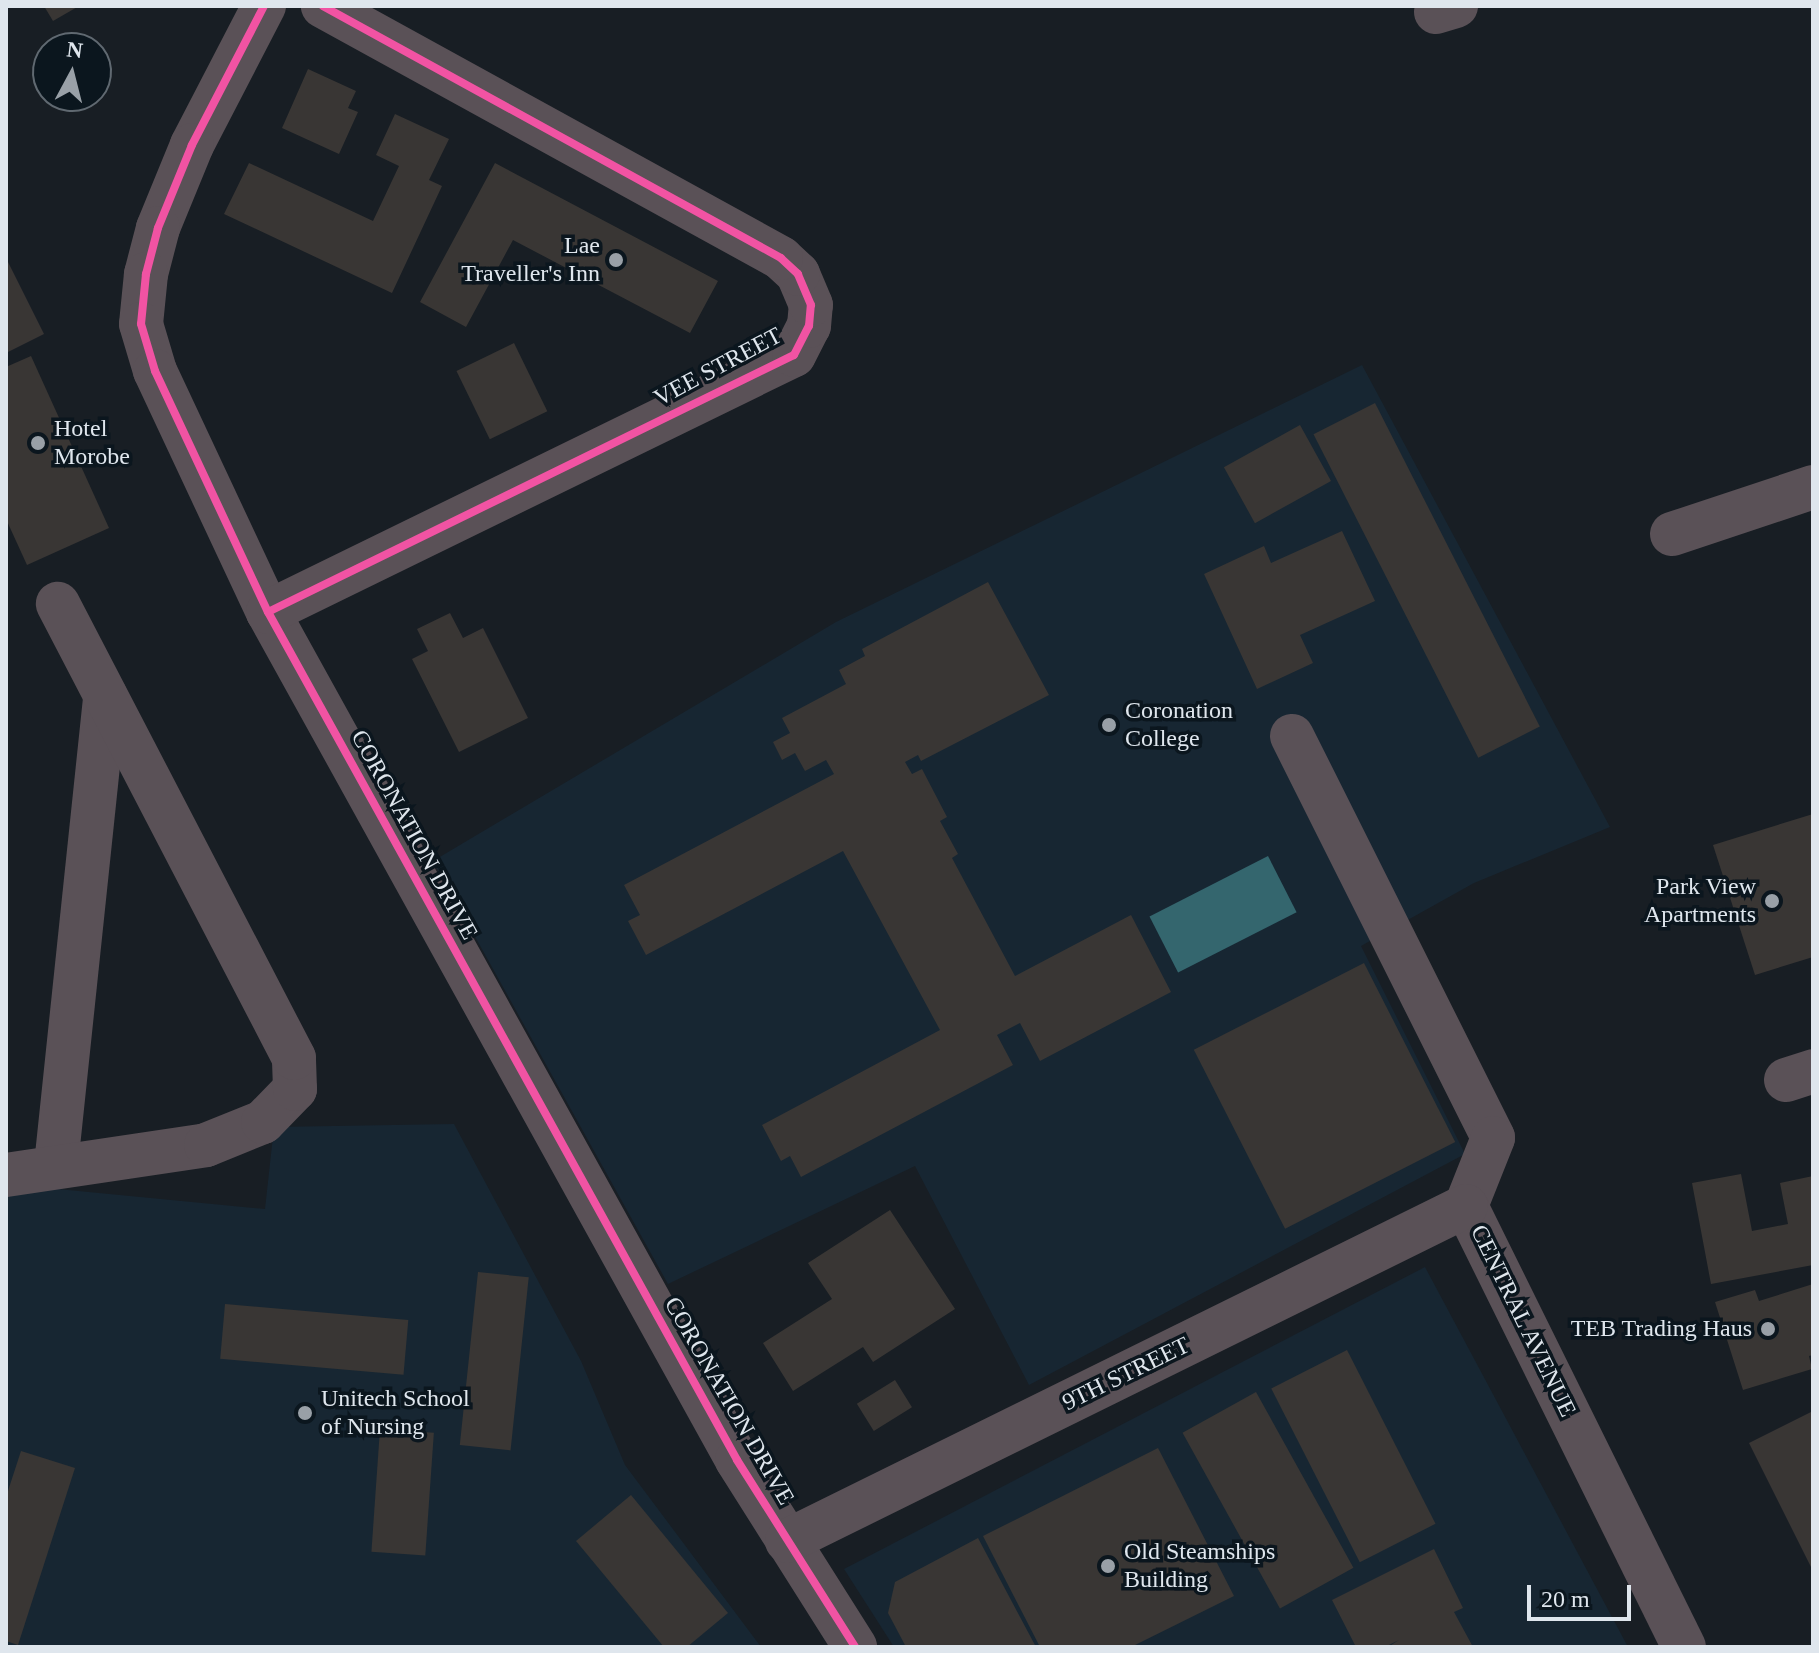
<!DOCTYPE html>
<html>
<head>
<meta charset="utf-8">
<style>
	body { margin:0 }
	#map { position:relative; width:1819px; height:1653px; overflow:hidden; background:#181e24; font-family:"Times New Roman",serif }
	div>[style] { position:absolute }
	[style*='--x'] { left:calc(var(--x)*1px); top:calc(var(--y)*1px); width:calc(var(--w)*1px); rotate:calc(var(--a)*1deg) }
	.built>* { inset:0; background:#172632 }
	.water>* { inset:0; background:#34666e; transform-origin:0 0 }
	.building>* { inset:0; background:#393634; transform-origin:0 0 }
	.minor>* { height:44px; margin:-22px; padding:0 22px; transform-origin:22px; border-radius:22px; background:#5a5157 }
	.cycleway>* { height:8px; margin:-4px; padding:0 4px; transform-origin:4px; border-radius:4px; background:#f153a3 }
	.dots>* { width:22px; height:22px; translate:-50% -50%; box-sizing:border-box; border:4px solid #0b161e; border-radius:50% }
	span { translate:-50% -50%; white-space:nowrap; text-align:center; line-height:1.15; -webkit-text-stroke:7px #0b161e; paint-order:stroke }
	.poi-label { font-size:24px; color:#dfe6ed }
	.right { translate:-100% -50%; text-align:right }
	.left { translate:0 -50%; text-align:left }
	.street-label { font-size:24px; color:#dfe6ed }
	.frame { position:absolute; inset:0; border:8px solid #dfe6ed; pointer-events:none }
	.north { position:absolute; left:32px; top:32px; width:80px; height:80px; box-sizing:border-box; background:#0b161e; border:2px solid #606971; border-radius:50%; rotate:7deg; font-size:22px; font-weight:700; line-height:32px; text-align:center; color:#dfe6ed }
	.north::after { content:''; display:block; margin:auto; width:28px; height:36px; background:#99a0a7; clip-path:polygon(50% 0,100% 100%,50% 72%,0 100%) }
	.scale { position:absolute; left:1527px; top:1585px; width:104px; height:36px; box-sizing:border-box; border:4px solid #dfe6ed; border-top:0; padding-left:10px; font-size:24px; line-height:28px; white-space:nowrap; color:#dfe6ed; -webkit-text-stroke:6px #0b161e; paint-order:stroke }
</style>
</head>
<body>
<div id="map">
	<div class="built">
		<div style="clip-path:polygon(1362px 365px,1610px 827px,1474px 883px,1361px 946px,1465px 1154px,1029px 1385px,915px 1166px,668px 1284px,433px 861px,836px 622px)"></div>
		<div style="clip-path:polygon(454px 1124px,581px 1361px,625px 1465px,761px 1647px,6px 1647px,6px 1194px,37px 1187px,265px 1209px,274px 1127px)"></div>
		<div style="clip-path:polygon(1425px 1267px,1628px 1647px,894px 1647px,844px 1569px)"></div>
	</div>
	<div class="water">
		<div style="left:1268px;top:856px;width:63px;height:133px;rotate:63deg"></div>
	</div>
	<div class="building">
		<div style="clip-path:polygon(44px 6px,79px 6px,53px 21px)"></div>
		<div style="clip-path:polygon(308px 69px,356px 91px,348px 108px,358px 112px,339px 154px,282px 128px)"></div>
		<div style="clip-path:polygon(395px 114px,449px 139px,429px 180px,442px 186px,392px 293px,224px 214px,249px 163px,373px 221px,399px 166px,376px 155px)"></div>
		<div style="clip-path:polygon(495px 163px,718px 281px,690px 333px,513px 240px,466px 327px,420px 302px)"></div>
		<div style="clip-path:polygon(6px 258px,44px 334px,6px 353px)"></div>
		<div style="left:514px;top:343px;width:76px;height:64px;rotate:64deg"></div>
		<div style="clip-path:polygon(31px 356px,109px 528px,27px 565px,6px 519px,6px 367px)"></div>
		<div style="left:1375px;top:403px;width:363px;height:69px;rotate:63deg"></div>
		<div style="left:1300px;top:425px;width:64px;height:87px;rotate:61deg"></div>
		<div style="clip-path:polygon(1342px 531px,1375px 601px,1300px 635px,1313px 663px,1257px 689px,1204px 574px,1264px 546px,1271px 563px)"></div>
		<div style="clip-path:polygon(988px 582px,1049px 695px,921px 761px,918px 755px,905px 762px,912px 774px,922px 769px,947px 817px,940px 821px,958px 854px,952px 858px,1015px 976px,1131px 915px,1171px 992px,1040px 1061px,1020px 1023px,997px 1035px,1013px 1065px,801px 1177px,790px 1156px,781px 1161px,762px 1125px,940px 1030px,843px 851px,646px 955px,628px 921px,640px 915px,624px 885px,834px 774px,826px 760px,805px 771px,795px 753px,782px 760px,773px 742px,790px 733px,782px 718px,846px 684px,839px 670px,865px 656px,862px 649px)"></div>
		<div style="clip-path:polygon(450px 613px,463px 638px,483px 628px,528px 718px,459px 752px,412px 659px,428px 651px,417px 629px)"></div>
		<div style="clip-path:polygon(1813px 814px,1813px 957px,1755px 975px,1713px 845px)"></div>
		<div style="left:1364px;top:963px;width:201px;height:191px;rotate:63deg"></div>
		<div style="clip-path:polygon(1741px 1174px,1752px 1231px,1788px 1224px,1780px 1183px,1813px 1176px,1813px 1265px,1711px 1284px,1692px 1183px)"></div>
		<div style="clip-path:polygon(890px 1210px,955px 1309px,873px 1362px,863px 1347px,793px 1391px,763px 1343px,832px 1299px,808px 1263px)"></div>
		<div style="left:478px;top:1272px;width:51px;height:174px;rotate:6deg"></div>
		<div style="clip-path:polygon(1813px 1284px,1813px 1355px,1809px 1356px,1812px 1369px,1743px 1390px,1715px 1302px,1755px 1290px,1759px 1301px)"></div>
		<div style="left:225px;top:1304px;width:184px;height:55px;rotate:5deg"></div>
		<div style="left:1347px;top:1350px;width:195px;height:85px;rotate:63deg"></div>
		<div style="left:895px;top:1380px;width:32px;height:45px;rotate:58deg"></div>
		<div style="left:1256px;top:1392px;width:201px;height:84px;rotate:61deg"></div>
		<div style="clip-path:polygon(1813px 1411px,1813px 1571px,1749px 1443px)"></div>
		<div style="left:380px;top:1429px;width:54px;height:123px;rotate:4deg"></div>
		<div style="clip-path:polygon(1158px 1448px,1234px 1596px,1131px 1647px,1040px 1647px,983px 1536px)"></div>
		<div style="clip-path:polygon(21px 1451px,75px 1468px,18px 1645px,6px 1641px,6px 1497px)"></div>
		<div style="clip-path:polygon(631px 1495px,728px 1613px,687px 1647px,664px 1647px,576px 1541px)"></div>
		<div style="clip-path:polygon(978px 1538px,1036px 1647px,906px 1647px,888px 1613px,895px 1582px)"></div>
		<div style="clip-path:polygon(1434px 1549px,1463px 1608px,1454px 1612px,1473px 1647px,1388px 1647px,1399px 1640px,1385px 1647px,1356px 1647px,1332px 1600px)"></div>
	</div>
	<div class="minor">
		<div style="--x:264;--y:6;--w:157;--a:117.4"></div>
		<div style="--x:192;--y:145;--w:90;--a:112.3"></div>
		<div style="--x:158;--y:228;--w:48;--a:104.6"></div>
		<div style="--x:146;--y:274;--w:50;--a:95.7"></div>
		<div style="--x:141;--y:324;--w:49;--a:73.4"></div>
		<div style="--x:155;--y:371;--w:266;--a:64.9"></div>
		<div style="--x:268;--y:612;--w:969;--a:61.05"></div>
		<div style="--x:737;--y:1460;--w:221;--a:57.7"></div>
		<div style="--x:1436;--y:12;--w:21;--a:-17"></div>
		<div style="--x:1672;--y:534;--w:149;--a:-18.4"></div>
		<div style="--x:268;--y:612;--w:585;--a:-26.04"></div>
		<div style="--x:794;--y:355;--w:33;--a:-63"></div>
		<div style="--x:809;--y:326;--w:21;--a:-85"></div>
		<div style="--x:811;--y:305;--w:34;--a:-113"></div>
		<div style="--x:798;--y:274;--w:23;--a:-137"></div>
		<div style="--x:781;--y:258;--w:523;--a:-151.18"></div>
		<div style="--x:1292;--y:736;--w:449;--a:63.4"></div>
		<div style="--x:1493;--y:1138;--w:73;--a:111.7"></div>
		<div style="--x:1466;--y:1206;--w:492;--a:63.7"></div>
		<div style="--x:1786;--y:1080;--w:28;--a:-18"></div>
		<div style="--x:56;--y:1165;--w:472;--a:-84"></div>
		<div style="--x:6;--y:1175;--w:202;--a:-8.5"></div>
		<div style="--x:206;--y:1145;--w:61;--a:-22"></div>
		<div style="--x:263;--y:1122;--w:46;--a:-45.9"></div>
		<div style="--x:295;--y:1089;--w:31;--a:-92"></div>
		<div style="--x:294;--y:1058;--w:512;--a:-117.47"></div>
		<div style="--x:787;--y:1541;--w:757;--a:-26.26"></div>
	</div>
	<div class="cycleway">
		<div style="--x:264;--y:6;--w:157;--a:117.4"></div>
		<div style="--x:192;--y:145;--w:90;--a:112.3"></div>
		<div style="--x:158;--y:228;--w:48;--a:104.6"></div>
		<div style="--x:146;--y:274;--w:50;--a:95.7"></div>
		<div style="--x:141;--y:324;--w:49;--a:73.4"></div>
		<div style="--x:155;--y:371;--w:266;--a:64.9"></div>
		<div style="--x:268;--y:612;--w:969;--a:61.05"></div>
		<div style="--x:737;--y:1460;--w:221;--a:57.7"></div>
		<div style="--x:268;--y:612;--w:585;--a:-26.04"></div>
		<div style="--x:794;--y:355;--w:33;--a:-63"></div>
		<div style="--x:809;--y:326;--w:21;--a:-85"></div>
		<div style="--x:811;--y:305;--w:34;--a:-113"></div>
		<div style="--x:798;--y:274;--w:23;--a:-137"></div>
		<div style="--x:781;--y:258;--w:523;--a:-151.18"></div>
	</div>
	<div class="dots">
		<div style="left:616px;top:260px;background:#99a0a7"></div>
		<div style="left:38px;top:443px;background:#99a0a7"></div>
		<div style="left:1109px;top:725px;background:#99a0a7"></div>
		<div style="left:1772px;top:901px;background:#99a0a7"></div>
		<div style="left:1768px;top:1329px;background:#99a0a7"></div>
		<div style="left:305px;top:1413px;background:#99a0a7"></div>
		<div style="left:1108px;top:1566px;background:#99a0a7"></div>
	</div>
	<div class="poi-label">
		<span class="right" style="left:600px;top:260px">Lae<br>Traveller's Inn</span>
		<span class="left" style="left:54px;top:443px">Hotel<br>Morobe</span>
		<span class="left" style="left:1125px;top:725px">Coronation<br>College</span>
		<span class="right" style="left:1756px;top:901px">Park View<br>Apartments</span>
		<span class="right" style="left:1752px;top:1329px">TEB Trading Haus</span>
		<span class="left" style="left:321px;top:1413px">Unitech School<br>of Nursing</span>
		<span class="left" style="left:1124px;top:1566px">Old Steamships<br>Building</span>
	</div>
	<div class="street-label">
		<span style="left:718px;top:367px;rotate:-28deg">VEE STREET</span>
		<span style="left:414px;top:835px;rotate:61deg">CORONATION DRIVE</span>
		<span style="left:1523px;top:1321px;rotate:64deg">CENTRAL AVENUE</span>
		<span style="left:1126px;top:1374px;rotate:-26deg">9TH STREET</span>
		<span style="left:729px;top:1401px;rotate:60deg">CORONATION DRIVE</span>
	</div>
	<div class="frame"></div>
	<div class="north">N</div>
	<div class="scale">20 m</div>
</div>
</body>
</html>
